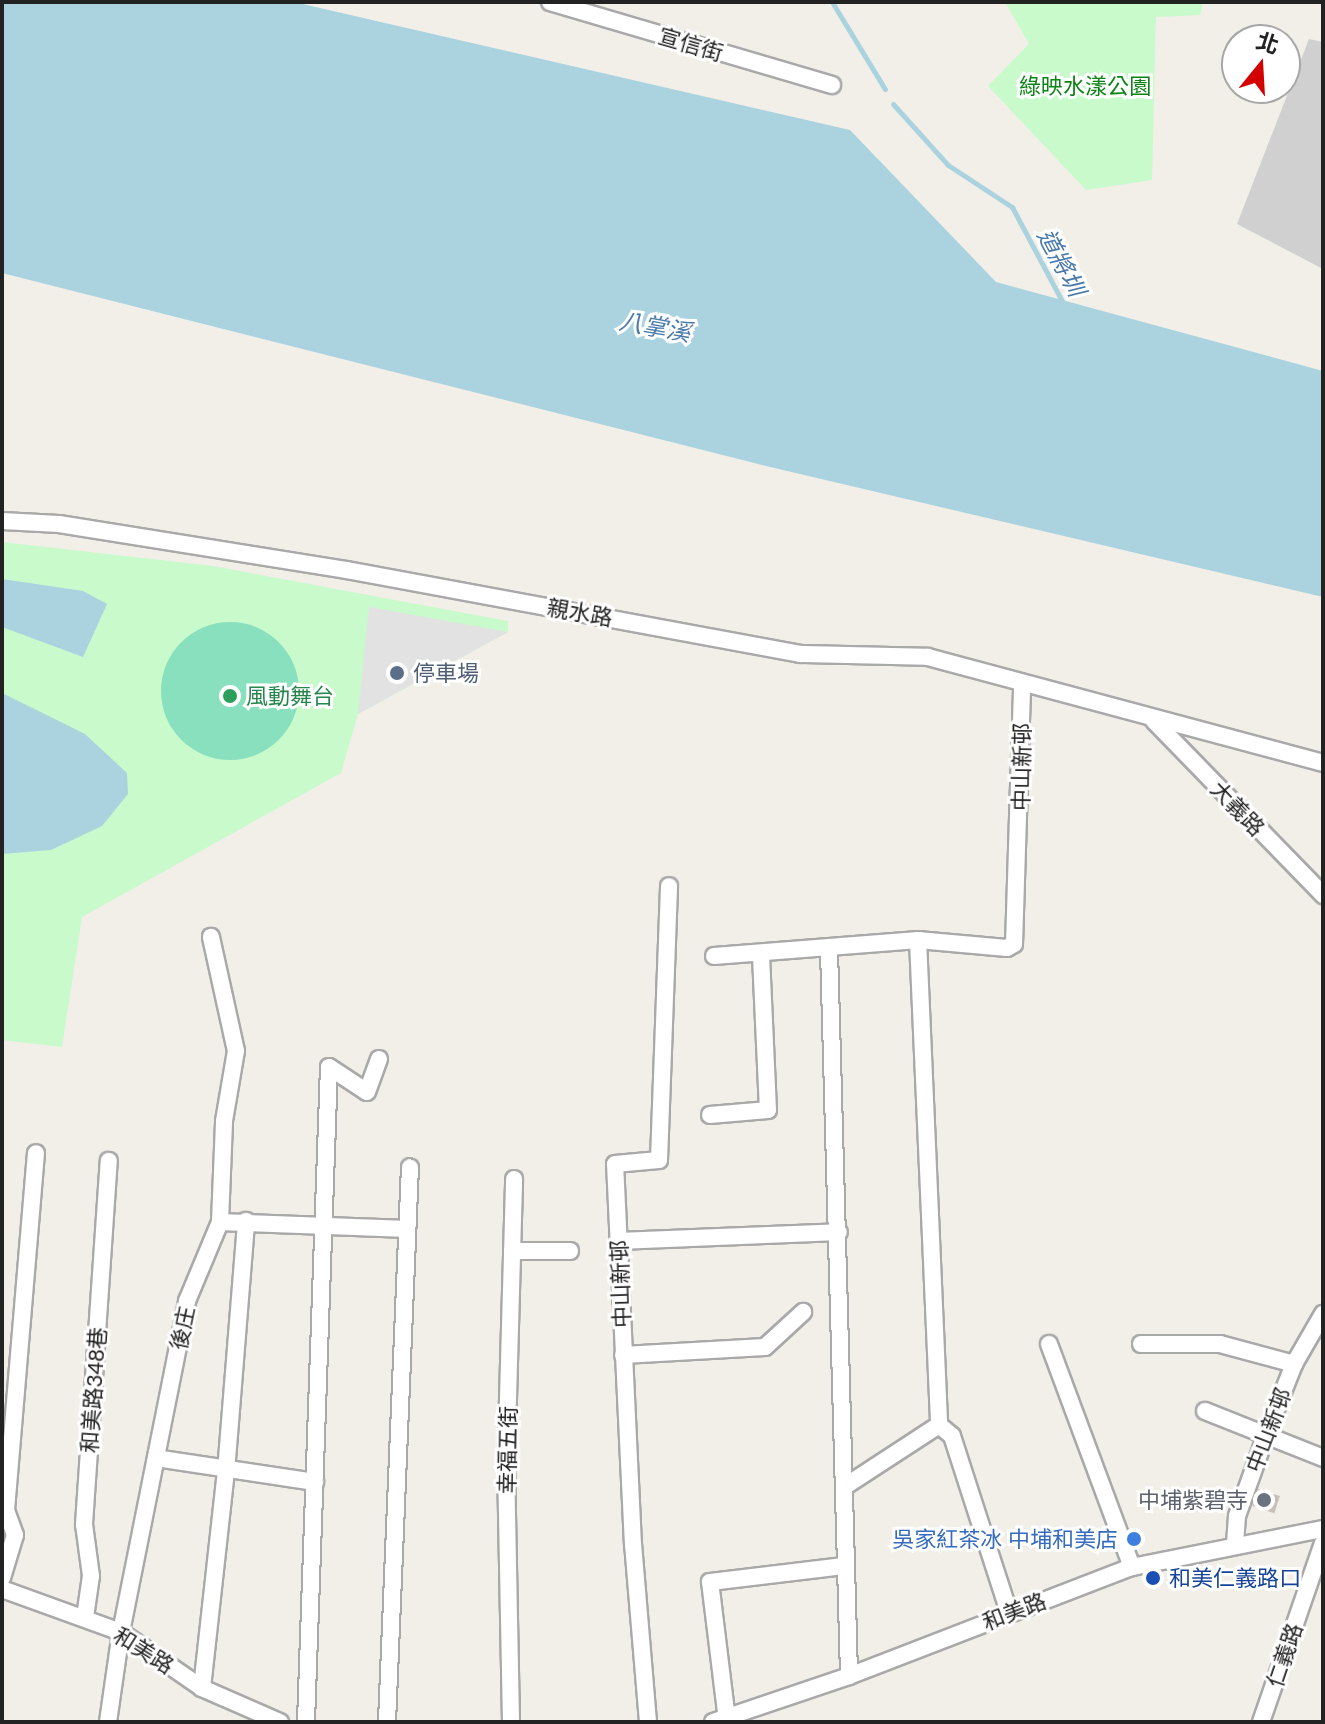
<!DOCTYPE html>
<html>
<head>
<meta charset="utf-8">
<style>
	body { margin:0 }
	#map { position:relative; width:1325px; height:1724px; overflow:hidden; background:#f2efe9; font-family:Lato,"Noto Sans TC",sans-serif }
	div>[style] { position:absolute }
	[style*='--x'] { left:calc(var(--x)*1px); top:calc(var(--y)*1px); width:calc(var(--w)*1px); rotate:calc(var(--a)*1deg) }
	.religious>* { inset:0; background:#d0d0d0 }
	.park>* { inset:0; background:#c8facc }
	.pitch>* { inset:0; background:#88e0be }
	.round { border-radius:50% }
	.parking>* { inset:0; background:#e2e2e2 }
	.water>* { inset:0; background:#aad3df }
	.stream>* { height:5px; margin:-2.5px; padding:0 2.5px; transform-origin:2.5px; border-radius:2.5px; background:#aad3df }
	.building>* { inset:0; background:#c7bfb8; transform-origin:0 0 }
	.roads { filter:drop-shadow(2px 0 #a9a9a9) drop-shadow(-2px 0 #a9a9a9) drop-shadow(0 2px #a9a9a9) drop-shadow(0 -2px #a9a9a9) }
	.street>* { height:16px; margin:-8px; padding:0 8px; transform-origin:8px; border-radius:8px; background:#fff }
	.dots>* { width:22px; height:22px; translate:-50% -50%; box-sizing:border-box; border:4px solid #fff; border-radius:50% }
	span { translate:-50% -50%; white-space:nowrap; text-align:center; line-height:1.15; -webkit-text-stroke:6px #fff; paint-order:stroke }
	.street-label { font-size:22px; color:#222 }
	.park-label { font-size:22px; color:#0c8416 }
	.service-label { font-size:22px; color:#4e5e75 }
	.left { translate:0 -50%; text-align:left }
	.leisure-label { font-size:22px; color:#27864d }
	.worship-label { font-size:22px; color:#5b616d }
	.right { translate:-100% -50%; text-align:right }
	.shop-label { font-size:22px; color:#366cbe }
	.transit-label { font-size:22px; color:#164399 }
	.water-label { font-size:24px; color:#4a7aab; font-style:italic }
	.frame { position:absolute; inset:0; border:4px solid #222; pointer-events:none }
	.north { position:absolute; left:1221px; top:24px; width:80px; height:80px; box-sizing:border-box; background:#fff; border:2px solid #a7a7a7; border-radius:50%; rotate:18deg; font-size:22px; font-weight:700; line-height:32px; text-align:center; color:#222 }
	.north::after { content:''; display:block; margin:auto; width:28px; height:36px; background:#d40000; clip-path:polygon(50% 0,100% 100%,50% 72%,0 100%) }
</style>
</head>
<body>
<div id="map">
	<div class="religious">
		<div style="clip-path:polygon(1309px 39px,1323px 42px,1323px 269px,1237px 224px)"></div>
	</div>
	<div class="park">
		<div style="clip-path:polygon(1005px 2px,1203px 2px,1200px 15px,1156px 17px,1152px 180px,1086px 190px,988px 86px,1029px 44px)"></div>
		<div style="clip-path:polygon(2px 542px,213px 566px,508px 621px,508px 632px,358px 714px,341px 773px,82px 917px,62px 1047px,2px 1040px)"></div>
	</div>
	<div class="pitch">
		<div class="round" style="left:161px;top:622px;width:138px;height:138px"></div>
	</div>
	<div class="parking">
		<div style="clip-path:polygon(369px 607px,508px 632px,358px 714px)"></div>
	</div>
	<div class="water">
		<div style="clip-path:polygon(2px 2px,294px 2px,850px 130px,996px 282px,1323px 371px,1323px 597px,766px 466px,2px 273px)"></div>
		<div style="clip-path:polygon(2px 579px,83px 591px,107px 604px,83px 657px,2px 627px)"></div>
		<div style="clip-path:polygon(2px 693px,85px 734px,127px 773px,128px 794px,102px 826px,51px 850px,2px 854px)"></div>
	</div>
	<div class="stream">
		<div style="--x:832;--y:2;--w:102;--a:58.7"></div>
		<div style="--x:893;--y:104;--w:82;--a:48"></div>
		<div style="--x:948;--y:165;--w:77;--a:33.3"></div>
		<div style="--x:1012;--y:207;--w:111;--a:62"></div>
	</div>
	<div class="building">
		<div style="left:1258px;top:1489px;width:23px;height:18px;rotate:18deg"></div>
	</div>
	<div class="roads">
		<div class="street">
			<div style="--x:550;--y:2;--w:294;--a:16.4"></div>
			<div style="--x:2;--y:521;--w:57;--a:3"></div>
			<div style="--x:59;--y:524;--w:292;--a:9.1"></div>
			<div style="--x:347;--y:570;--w:461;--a:10.5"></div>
			<div style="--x:800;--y:654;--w:128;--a:1.3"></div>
			<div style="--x:928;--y:657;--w:409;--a:15"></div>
			<div style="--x:1154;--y:721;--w:243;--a:45.8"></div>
			<div style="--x:918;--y:940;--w:485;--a:87.5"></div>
			<div style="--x:939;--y:1425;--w:17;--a:40"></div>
			<div style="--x:952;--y:1436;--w:185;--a:72.1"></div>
			<div style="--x:829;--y:949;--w:727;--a:88.42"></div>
			<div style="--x:714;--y:956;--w:205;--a:-4.5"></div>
			<div style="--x:918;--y:940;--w:89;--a:5.1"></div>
			<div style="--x:1007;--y:948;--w:8;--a:-30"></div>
			<div style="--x:1014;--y:944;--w:260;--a:-88.2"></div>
			<div style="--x:710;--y:1115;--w:58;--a:-4.9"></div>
			<div style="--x:768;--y:1110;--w:156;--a:-92.6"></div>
			<div style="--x:220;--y:1222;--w:187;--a:2.1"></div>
			<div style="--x:618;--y:1241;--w:221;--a:-2.3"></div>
			<div style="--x:512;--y:1251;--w:58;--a:0"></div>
			<div style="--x:1049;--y:1344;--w:238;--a:69.6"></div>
			<div style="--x:1141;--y:1344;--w:79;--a:0"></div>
			<div style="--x:1220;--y:1344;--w:77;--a:15.1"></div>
			<div style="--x:623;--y:1355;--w:142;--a:-3.2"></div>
			<div style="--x:765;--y:1347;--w:52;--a:-42.6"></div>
			<div style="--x:1205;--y:1411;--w:127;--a:21.7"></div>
			<div style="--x:156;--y:1458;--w:161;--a:8.6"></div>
			<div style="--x:847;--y:1485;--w:110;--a:-33.1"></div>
			<div style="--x:1235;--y:1544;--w:28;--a:-86"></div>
			<div style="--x:1237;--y:1516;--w:89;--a:-70.3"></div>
			<div style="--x:1267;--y:1432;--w:73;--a:-68.3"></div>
			<div style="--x:1294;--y:1364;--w:58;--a:-59.9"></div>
			<div style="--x:2;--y:1578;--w:45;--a:-73.2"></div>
			<div style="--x:15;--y:1535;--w:27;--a:-110"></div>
			<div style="--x:6;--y:1510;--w:358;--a:-85.2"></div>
			<div style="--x:2;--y:1589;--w:127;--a:19.9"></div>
			<div style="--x:121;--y:1632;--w:98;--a:34.7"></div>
			<div style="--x:202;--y:1688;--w:85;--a:23.6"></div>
			<div style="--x:85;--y:1617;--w:41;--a:-81.7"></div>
			<div style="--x:91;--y:1576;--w:52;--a:-97.7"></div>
			<div style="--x:84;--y:1524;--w:364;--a:-86.1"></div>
			<div style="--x:202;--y:1688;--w:217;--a:-83.7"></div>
			<div style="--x:226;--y:1472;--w:252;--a:-85.4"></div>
			<div style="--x:727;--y:1720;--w:139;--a:-97"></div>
			<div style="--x:710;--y:1582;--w:135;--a:-6.8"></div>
			<div style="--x:108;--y:1722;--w:91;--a:-81.8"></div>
			<div style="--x:121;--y:1632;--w:338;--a:-78.7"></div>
			<div style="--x:187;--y:1301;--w:86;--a:-67.3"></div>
			<div style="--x:220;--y:1222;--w:101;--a:-87.7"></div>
			<div style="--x:224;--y:1121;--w:71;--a:-80.3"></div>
			<div style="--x:236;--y:1051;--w:117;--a:-102.4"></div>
			<div style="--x:306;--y:1722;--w:655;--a:-87.99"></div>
			<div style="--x:329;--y:1067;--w:45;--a:33.3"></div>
			<div style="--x:367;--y:1092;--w:35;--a:-70"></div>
			<div style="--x:387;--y:1722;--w:555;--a:-87.63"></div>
			<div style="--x:511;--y:1722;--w:252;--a:-91.1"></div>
			<div style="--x:506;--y:1470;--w:291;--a:-88.4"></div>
			<div style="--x:648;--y:1722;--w:178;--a:-94.8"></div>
			<div style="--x:633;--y:1545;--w:381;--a:-92.7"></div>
			<div style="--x:615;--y:1164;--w:44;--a:-5.2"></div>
			<div style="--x:659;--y:1160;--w:274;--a:-87.9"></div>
			<div style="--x:713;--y:1722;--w:144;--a:-18.7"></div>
			<div style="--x:849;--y:1676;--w:303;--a:-21.1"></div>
			<div style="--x:1132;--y:1567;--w:195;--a:-11.3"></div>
			<div style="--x:1261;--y:1722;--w:189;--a:-70.9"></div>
		</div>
	</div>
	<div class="dots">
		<div style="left:397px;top:673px;background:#5c6f8a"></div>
		<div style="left:230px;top:696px;background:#2e9e5b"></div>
		<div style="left:1264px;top:1500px;background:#6b7280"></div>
		<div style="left:1134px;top:1539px;background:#3f7fe0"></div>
		<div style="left:1153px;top:1578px;background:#1a4fb4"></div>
	</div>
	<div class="street-label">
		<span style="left:691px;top:44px;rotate:16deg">宣信街</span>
		<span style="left:580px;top:612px;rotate:10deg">親水路</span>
		<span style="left:1021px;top:767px;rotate:-89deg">中山新邨</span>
		<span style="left:1238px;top:808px;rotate:46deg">大義路</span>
		<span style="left:620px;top:1284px;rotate:-92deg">中山新邨</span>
		<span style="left:182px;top:1328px;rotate:-78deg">後庄</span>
		<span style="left:93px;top:1390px;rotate:-86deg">和美路348巷</span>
		<span style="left:1268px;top:1430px;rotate:-69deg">中山新邨</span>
		<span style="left:507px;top:1450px;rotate:-89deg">幸福五街</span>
		<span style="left:1014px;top:1611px;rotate:-21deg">和美路</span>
		<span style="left:144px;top:1650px;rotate:32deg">和美路</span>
		<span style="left:1284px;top:1655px;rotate:-71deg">仁義路</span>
	</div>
	<div class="park-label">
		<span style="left:1085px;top:86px">綠映水漾公園</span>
	</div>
	<div class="service-label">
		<span class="left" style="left:413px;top:673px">停車場</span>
	</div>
	<div class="leisure-label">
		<span class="left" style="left:246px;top:696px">風動舞台</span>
	</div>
	<div class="worship-label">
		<span class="right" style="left:1248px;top:1500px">中埔紫碧寺</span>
	</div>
	<div class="shop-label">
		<span class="right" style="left:1118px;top:1539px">吳家紅茶冰 中埔和美店</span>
	</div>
	<div class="transit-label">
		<span class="left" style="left:1169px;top:1578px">和美仁義路口</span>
	</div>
	<div class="water-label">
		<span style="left:1062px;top:262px;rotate:62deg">道將圳</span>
		<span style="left:655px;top:326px;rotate:10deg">八掌溪</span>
	</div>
	<div class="frame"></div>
	<div class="north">北</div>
</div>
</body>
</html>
